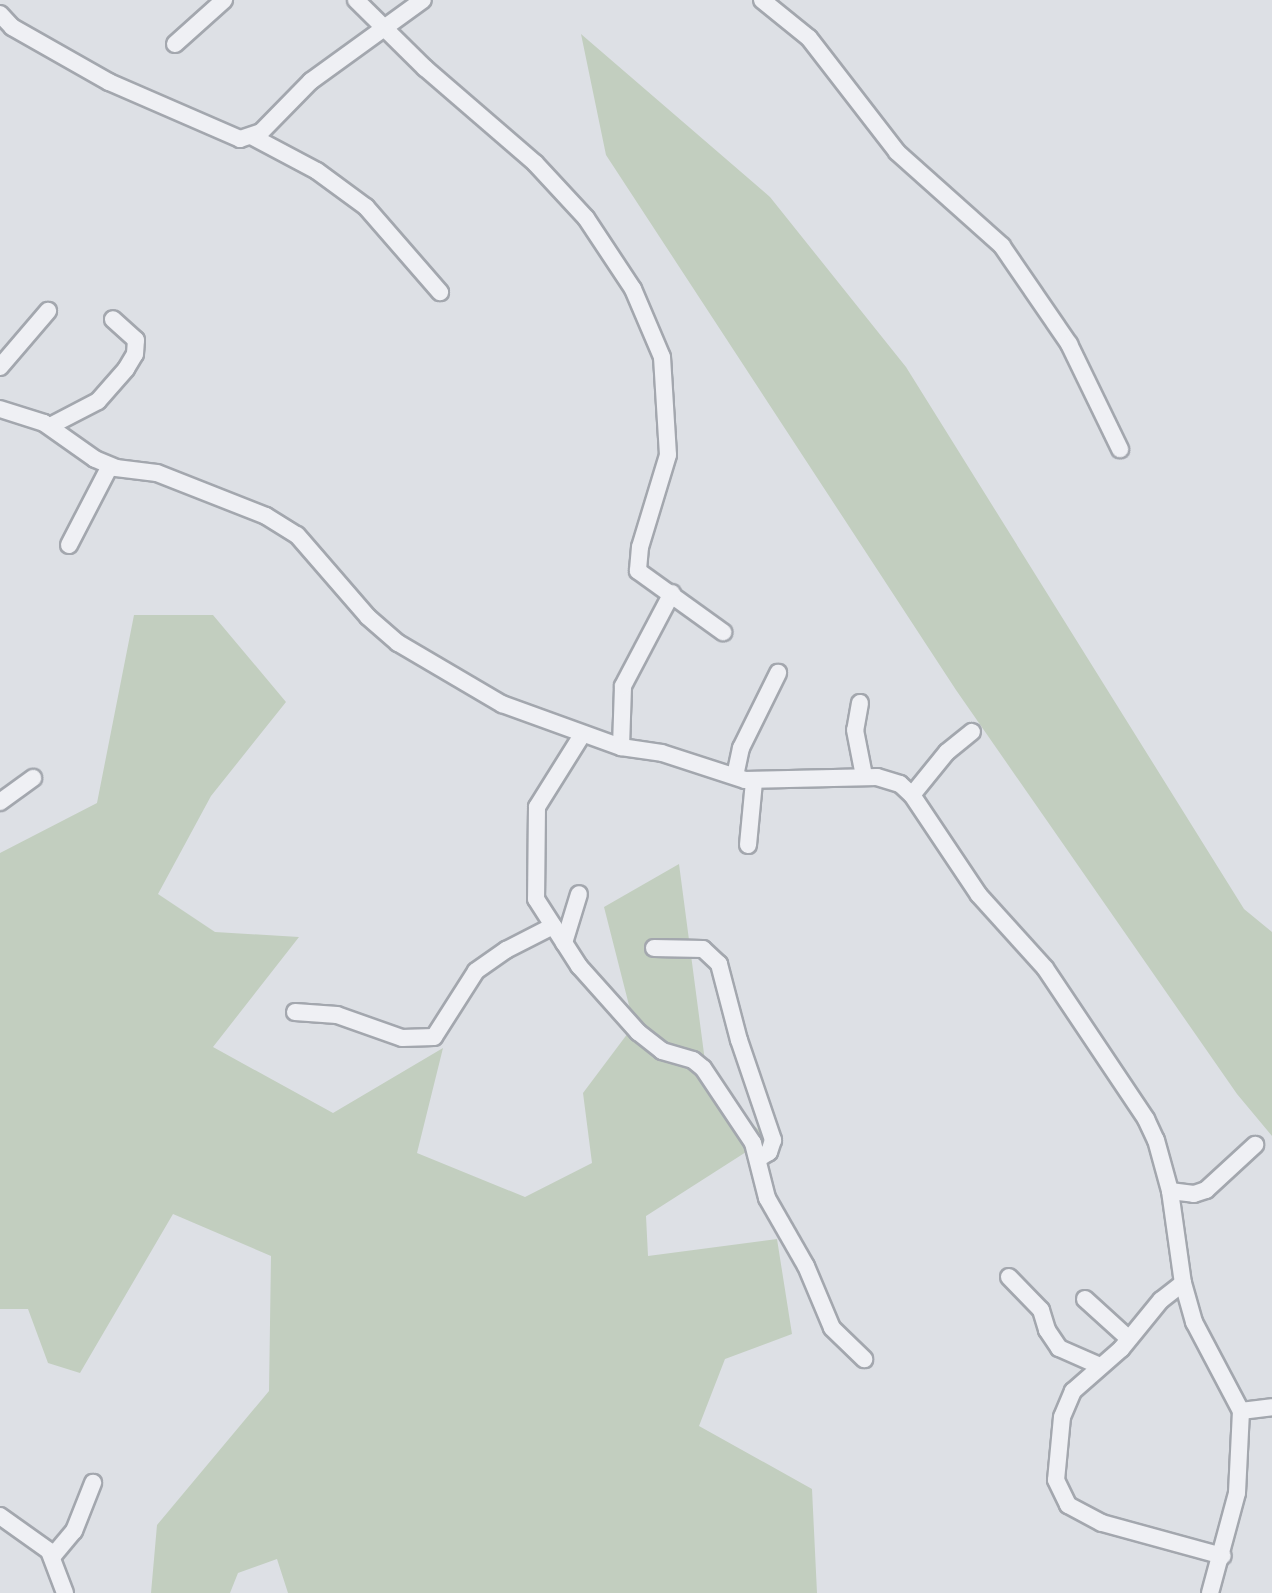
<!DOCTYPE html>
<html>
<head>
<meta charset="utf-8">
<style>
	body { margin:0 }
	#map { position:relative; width:1272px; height:1593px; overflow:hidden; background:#dde0e5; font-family:"Nunito Sans",sans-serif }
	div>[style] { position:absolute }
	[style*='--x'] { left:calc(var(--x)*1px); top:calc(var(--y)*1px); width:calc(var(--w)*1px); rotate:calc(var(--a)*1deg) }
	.green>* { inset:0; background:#c2cebf }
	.roads { filter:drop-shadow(2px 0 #a3a7ae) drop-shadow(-2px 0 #a3a7ae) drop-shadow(0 2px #a3a7ae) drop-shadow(0 -2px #a3a7ae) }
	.minor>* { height:16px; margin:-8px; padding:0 8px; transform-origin:8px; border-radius:8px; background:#eff0f4 }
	span { translate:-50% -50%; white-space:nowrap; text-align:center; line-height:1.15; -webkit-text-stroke:5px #eceef3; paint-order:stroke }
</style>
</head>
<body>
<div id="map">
	<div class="green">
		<div style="clip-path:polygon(581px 34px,770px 197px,906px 367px,1244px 909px,1272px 932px,1272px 1136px,1237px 1094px,956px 690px,606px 155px)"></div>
		<div style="clip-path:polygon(134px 615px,213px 615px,286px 702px,211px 796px,158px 894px,215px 932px,299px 937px,213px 1047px,333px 1113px,443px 1048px,417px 1153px,525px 1197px,592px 1163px,583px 1093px,634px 1025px,604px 907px,679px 864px,708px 1084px,768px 1138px,646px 1216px,648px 1256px,777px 1239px,792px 1334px,725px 1359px,699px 1426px,812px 1489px,817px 1593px,288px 1593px,277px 1559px,238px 1573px,230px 1593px,151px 1593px,157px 1525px,269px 1391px,271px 1256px,173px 1214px,80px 1373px,48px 1363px,28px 1309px,0 1309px,0 853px,97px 803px)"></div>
	</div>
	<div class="roads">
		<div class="minor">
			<div style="--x:356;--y:0;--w:97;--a:44.6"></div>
			<div style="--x:425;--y:68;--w:145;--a:40.8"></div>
			<div style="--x:535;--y:163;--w:75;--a:47.2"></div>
			<div style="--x:586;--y:218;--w:85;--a:56.5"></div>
			<div style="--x:633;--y:289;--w:74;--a:66.9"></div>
			<div style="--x:662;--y:357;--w:98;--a:86.5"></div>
			<div style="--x:668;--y:455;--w:96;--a:106.9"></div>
			<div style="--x:640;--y:547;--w:24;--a:95"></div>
			<div style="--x:638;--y:571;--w:105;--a:35.7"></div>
			<div style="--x:762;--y:0;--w:60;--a:39"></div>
			<div style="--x:809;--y:38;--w:144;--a:52.3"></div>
			<div style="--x:897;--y:152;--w:141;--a:41.8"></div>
			<div style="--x:1002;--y:246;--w:119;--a:55.6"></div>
			<div style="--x:1069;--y:344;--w:117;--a:64.1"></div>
			<div style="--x:0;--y:14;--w:18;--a:47"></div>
			<div style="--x:12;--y:27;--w:112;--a:29.6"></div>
			<div style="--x:109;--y:82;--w:143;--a:23.5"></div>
			<div style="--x:240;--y:139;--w:22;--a:-18"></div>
			<div style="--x:261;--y:132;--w:71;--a:-45.6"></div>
			<div style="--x:311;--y:81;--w:138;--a:-35.9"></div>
			<div style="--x:175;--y:44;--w:66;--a:-41.9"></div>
			<div style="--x:253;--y:137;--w:72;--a:28"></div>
			<div style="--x:317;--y:171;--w:61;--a:36.3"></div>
			<div style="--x:366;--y:207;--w:113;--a:49"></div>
			<div style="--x:0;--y:367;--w:74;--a:-49.4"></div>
			<div style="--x:0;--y:409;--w:46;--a:17.7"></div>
			<div style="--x:44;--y:423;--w:62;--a:35.2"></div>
			<div style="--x:95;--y:459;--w:23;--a:23"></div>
			<div style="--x:116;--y:468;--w:41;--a:7"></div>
			<div style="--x:157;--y:473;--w:117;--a:21.5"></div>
			<div style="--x:266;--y:516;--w:36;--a:32"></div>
			<div style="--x:297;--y:535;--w:108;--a:49.1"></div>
			<div style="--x:368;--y:617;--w:40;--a:41"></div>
			<div style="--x:398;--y:643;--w:121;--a:30.4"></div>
			<div style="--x:502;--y:704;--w:127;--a:19.9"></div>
			<div style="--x:621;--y:747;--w:41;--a:8.3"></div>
			<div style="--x:662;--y:753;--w:87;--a:18"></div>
			<div style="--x:745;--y:780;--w:132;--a:-1.3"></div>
			<div style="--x:877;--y:777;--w:24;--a:17"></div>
			<div style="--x:900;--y:784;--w:16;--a:43"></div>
			<div style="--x:912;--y:795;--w:120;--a:56.2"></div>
			<div style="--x:979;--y:895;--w:98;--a:47.9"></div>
			<div style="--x:1045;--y:968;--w:182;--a:56.2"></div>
			<div style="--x:1146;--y:1119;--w:23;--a:65"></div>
			<div style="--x:1156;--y:1140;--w:53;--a:74.6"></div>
			<div style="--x:1170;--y:1191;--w:93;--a:82"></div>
			<div style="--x:1183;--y:1283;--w:41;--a:74.2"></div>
			<div style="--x:1194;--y:1322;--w:101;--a:62.2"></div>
			<div style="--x:1241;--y:1411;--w:82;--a:92.8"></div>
			<div style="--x:1237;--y:1493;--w:104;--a:105.1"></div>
			<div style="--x:50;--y:426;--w:54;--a:-27.5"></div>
			<div style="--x:98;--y:401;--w:43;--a:-48.8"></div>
			<div style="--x:126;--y:369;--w:17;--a:-59"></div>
			<div style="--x:135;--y:354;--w:14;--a:-86"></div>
			<div style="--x:136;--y:340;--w:31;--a:-138"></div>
			<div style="--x:69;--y:545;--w:89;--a:-62.6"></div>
			<div style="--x:860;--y:703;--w:27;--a:100"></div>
			<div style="--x:855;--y:730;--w:47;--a:78.9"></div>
			<div style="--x:582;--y:735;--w:85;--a:122"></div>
			<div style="--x:537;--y:807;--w:92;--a:90.6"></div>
			<div style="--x:536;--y:899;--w:80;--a:57.3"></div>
			<div style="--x:579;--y:966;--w:89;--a:48.2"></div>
			<div style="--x:638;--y:1032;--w:31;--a:38"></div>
			<div style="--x:662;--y:1051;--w:32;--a:16"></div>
			<div style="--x:693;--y:1060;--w:13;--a:39"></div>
			<div style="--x:703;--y:1068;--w:90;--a:56.3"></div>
			<div style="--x:753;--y:1143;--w:57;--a:75.7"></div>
			<div style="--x:767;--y:1198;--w:78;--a:60.2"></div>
			<div style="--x:806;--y:1266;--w:67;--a:67.2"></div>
			<div style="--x:832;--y:1328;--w:45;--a:44.1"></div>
			<div style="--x:621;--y:747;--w:61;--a:-88.1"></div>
			<div style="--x:623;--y:686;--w:105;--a:-62.2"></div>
			<div style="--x:735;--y:776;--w:29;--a:-78"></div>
			<div style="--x:741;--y:748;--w:84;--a:-63.7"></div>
			<div style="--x:912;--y:795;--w:55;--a:-50.9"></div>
			<div style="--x:947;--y:752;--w:32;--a:-39"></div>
			<div style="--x:0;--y:802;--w:41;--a:-36"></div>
			<div style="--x:748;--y:845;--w:64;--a:-84.6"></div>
			<div style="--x:564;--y:943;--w:51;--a:-73"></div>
			<div style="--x:654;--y:948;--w:49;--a:1.2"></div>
			<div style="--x:703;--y:949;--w:22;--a:43"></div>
			<div style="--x:719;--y:964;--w:79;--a:75.3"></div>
			<div style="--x:739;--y:1040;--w:106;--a:71.2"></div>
			<div style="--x:773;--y:1140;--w:13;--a:108"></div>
			<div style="--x:769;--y:1152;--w:13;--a:148"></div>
			<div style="--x:295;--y:1012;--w:42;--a:4.1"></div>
			<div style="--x:337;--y:1015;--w:69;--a:19.5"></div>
			<div style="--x:402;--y:1038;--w:32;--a:-2"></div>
			<div style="--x:434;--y:1037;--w:78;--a:-57.5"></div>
			<div style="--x:476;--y:971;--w:37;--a:-35"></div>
			<div style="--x:506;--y:950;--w:53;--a:-27.1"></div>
			<div style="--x:1170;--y:1191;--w:24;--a:7"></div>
			<div style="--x:1194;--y:1194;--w:13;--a:-18"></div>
			<div style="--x:1206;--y:1190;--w:67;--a:-42.6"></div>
			<div style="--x:1009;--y:1277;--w:46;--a:45.9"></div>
			<div style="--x:1041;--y:1310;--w:21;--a:73"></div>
			<div style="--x:1047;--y:1330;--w:22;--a:56"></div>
			<div style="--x:1059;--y:1348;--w:45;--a:23.7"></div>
			<div style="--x:1183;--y:1283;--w:28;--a:142"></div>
			<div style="--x:1161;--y:1300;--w:63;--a:129.2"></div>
			<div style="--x:1121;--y:1349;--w:64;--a:138.8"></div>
			<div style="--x:1073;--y:1391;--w:28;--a:113"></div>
			<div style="--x:1062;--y:1417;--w:63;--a:95.4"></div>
			<div style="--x:1056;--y:1480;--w:28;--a:64"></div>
			<div style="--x:1068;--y:1505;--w:38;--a:28"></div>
			<div style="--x:1102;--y:1523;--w:125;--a:15.3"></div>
			<div style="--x:1085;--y:1299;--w:59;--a:42.3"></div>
			<div style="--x:1241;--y:1411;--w:31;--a:-7"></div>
			<div style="--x:0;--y:1516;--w:60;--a:35.5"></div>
			<div style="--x:49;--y:1551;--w:45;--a:69.1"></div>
			<div style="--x:52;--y:1557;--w:34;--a:-50"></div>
			<div style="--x:74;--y:1531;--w:52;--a:-68.4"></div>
		</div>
	</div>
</div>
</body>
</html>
